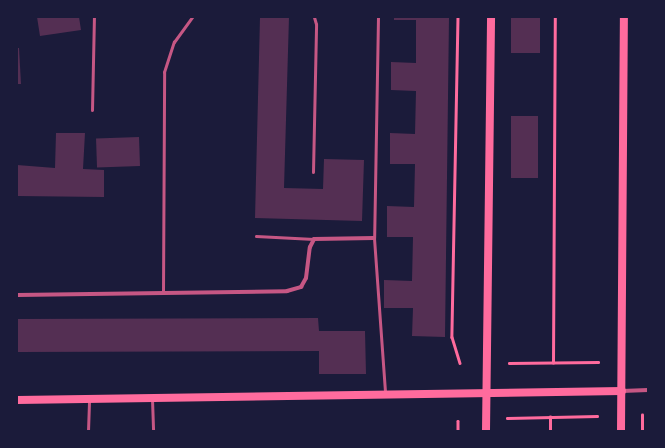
<!DOCTYPE html>
<html>
<head>
<meta charset="utf-8">
<style>
	body { margin:0 }
	#map { position:relative; width:665px; height:448px; overflow:hidden; background:#1b1b3a; font-family:"Source Serif 4",serif }
	div>[style] { position:absolute }
	[style*='--x'] { left:calc(var(--x)*1px); top:calc(var(--y)*1px); width:calc(var(--w)*1px); rotate:calc(var(--a)*1deg) }
	.building>* { inset:0; background:#542f53; transform-origin:0 0 }
	.path>* { height:2.5px; margin:-1.25px; padding:0 1.25px; transform-origin:1.25px; border-radius:1.25px; background:#ff6b9d }
	.service>* { height:3px; margin:-1.5px; padding:0 1.5px; transform-origin:1.5px; border-radius:1.5px; background:#c65784 }
	.minor>* { height:4px; margin:-2px; padding:0 2px; transform-origin:2px; border-radius:2px; background:#c65784 }
	.secondary>* { height:8px; margin:-4px; padding:0 4px; transform-origin:4px; border-radius:4px; background:#ff6b9d }
	span { translate:-50% -50%; white-space:nowrap; text-align:center; line-height:1.15; -webkit-text-stroke:4px #1b1b3a; paint-order:stroke }
	.frame { position:absolute; inset:0; border:18px solid #1b1b3a; pointer-events:none }
</style>
</head>
<body>
<div id="map">
	<div class="building">
		<div style="clip-path:polygon(37px 17px,79px 17px,81px 30px,40px 36px)"></div>
		<div style="clip-path:polygon(260px 17px,289px 17px,284px 188px,323px 189px,324px 159px,364px 160px,362px 221px,255px 218px)"></div>
		<div style="clip-path:polygon(394px 17px,449px 17px,445px 337px,412px 336px,413px 308px,384px 308px,384px 280px,412px 281px,413px 237px,387px 237px,387px 206px,414px 207px,415px 164px,390px 164px,390px 133px,415px 134px,416px 91px,391px 90px,391px 62px,416px 63px,416px 20px,394px 20px)"></div>
		<div style="left:511px;top:18px;width:29px;height:35px"></div>
		<div style="clip-path:polygon(17px 48px,19px 48px,21px 84px,17px 84px)"></div>
		<div style="left:511px;top:116px;width:27px;height:62px"></div>
		<div style="clip-path:polygon(56px 133px,85px 133px,83px 169px,104px 170px,104px 197px,17px 196px,17px 165px,55px 168px)"></div>
		<div style="left:139px;top:137px;width:29px;height:43px;rotate:88deg"></div>
		<div style="clip-path:polygon(318px 318px,319px 331px,365px 331px,366px 374px,319px 374px,319px 351px,17px 352px,17px 319px)"></div>
	</div>
	<div class="path">
		<div style="--x:458;--y:17;--w:320;--a:91.1"></div>
		<div style="--x:452;--y:337;--w:27;--a:73"></div>
		<div style="--x:509;--y:363;--w:89;--a:-0.6"></div>
		<div style="--x:553;--y:363;--w:346;--a:-89.7"></div>
		<div style="--x:507;--y:418;--w:90;--a:-1.3"></div>
		<div style="--x:458;--y:421;--w:10;--a:90"></div>
		<div style="--x:550;--y:431;--w:14;--a:-90"></div>
		<div style="--x:642;--y:431;--w:16;--a:-90"></div>
	</div>
	<div class="service">
		<div style="--x:378;--y:17;--w:221;--a:91"></div>
		<div style="--x:374;--y:238;--w:155;--a:85.9"></div>
		<div style="--x:92;--y:110;--w:93;--a:-88.8"></div>
		<div style="--x:313;--y:172;--w:148;--a:-88.8"></div>
		<div style="--x:316;--y:24;--w:7;--a:-106"></div>
		<div style="--x:256;--y:236;--w:58;--a:3"></div>
		<div style="--x:163;--y:292;--w:220;--a:-89.7"></div>
		<div style="--x:164;--y:72;--w:32;--a:-72"></div>
		<div style="--x:174;--y:42;--w:31;--a:-54"></div>
		<div style="--x:152;--y:399;--w:32;--a:88"></div>
		<div style="--x:88;--y:431;--w:31;--a:-88"></div>
	</div>
	<div class="minor">
		<div style="--x:17;--y:295;--w:270;--a:-0.8"></div>
		<div style="--x:287;--y:291;--w:15;--a:-16"></div>
		<div style="--x:301;--y:287;--w:10;--a:-61"></div>
		<div style="--x:306;--y:278;--w:31;--a:-83"></div>
		<div style="--x:310;--y:247;--w:9;--a:-63"></div>
		<div style="--x:314;--y:239;--w:60;--a:-1"></div>
		<div style="--x:622;--y:391;--w:26;--a:-2"></div>
	</div>
	<div class="secondary">
		<div style="--x:17;--y:400;--w:605;--a:-0.85"></div>
		<div style="--x:486;--y:431;--w:414;--a:-89.3"></div>
		<div style="--x:621;--y:431;--w:414;--a:-89.6"></div>
	</div>
	<div class="frame"></div>
</div>
</body>
</html>
